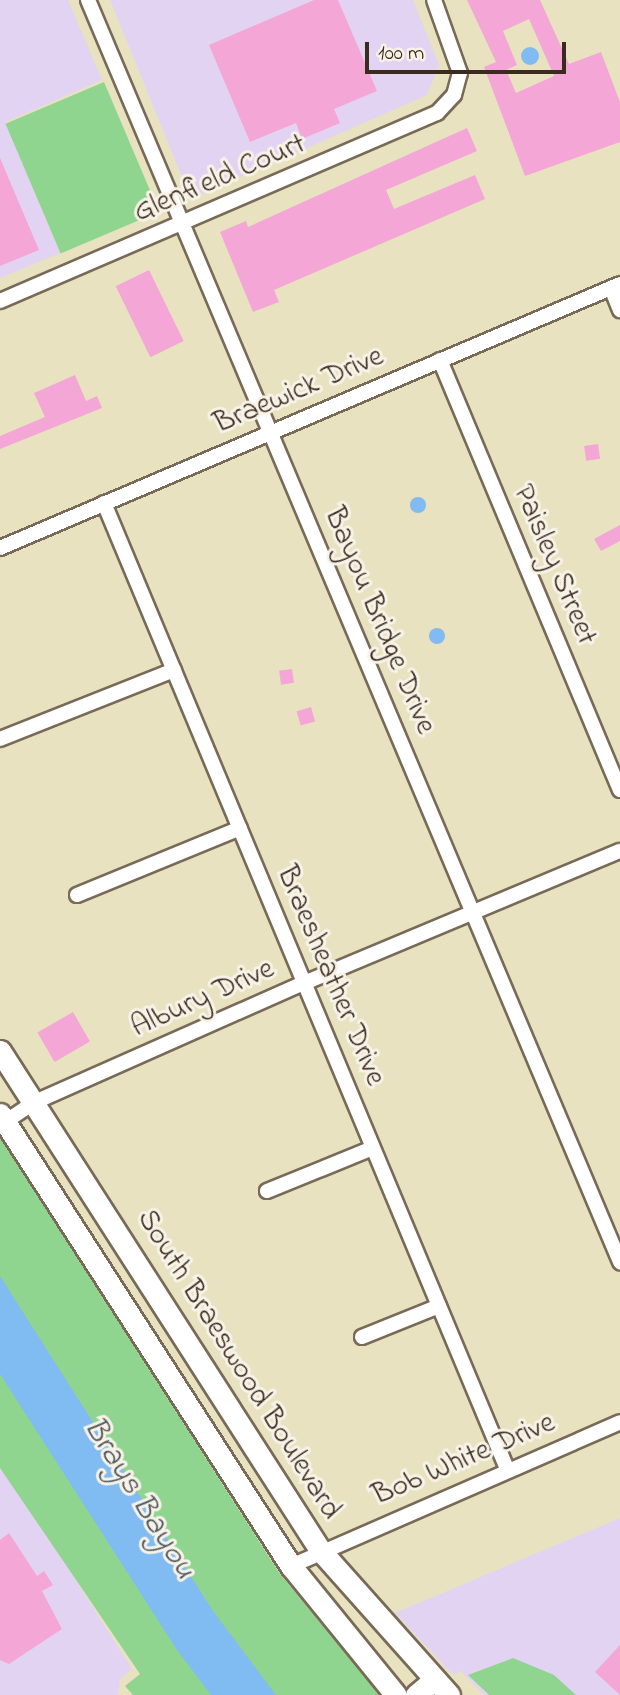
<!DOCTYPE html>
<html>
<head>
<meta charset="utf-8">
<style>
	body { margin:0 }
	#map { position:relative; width:620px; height:1695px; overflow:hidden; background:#e8e2c0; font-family:"Indie Flower",sans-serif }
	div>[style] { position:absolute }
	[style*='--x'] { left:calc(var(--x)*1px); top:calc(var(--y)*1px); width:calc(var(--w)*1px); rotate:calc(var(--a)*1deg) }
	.built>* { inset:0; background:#e3d3f2 }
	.green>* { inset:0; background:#90d58f; transform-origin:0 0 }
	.water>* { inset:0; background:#80bbf1 }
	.round { border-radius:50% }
	.building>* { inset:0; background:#f4a6d6; transform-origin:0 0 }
	.roads { filter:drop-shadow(2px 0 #786a57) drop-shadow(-2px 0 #786a57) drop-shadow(0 2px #786a57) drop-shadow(0 -2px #786a57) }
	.street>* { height:14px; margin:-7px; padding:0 7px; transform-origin:7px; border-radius:7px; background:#fff }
	.secondary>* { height:21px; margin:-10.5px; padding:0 10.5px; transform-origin:10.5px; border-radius:10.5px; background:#fff }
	span { translate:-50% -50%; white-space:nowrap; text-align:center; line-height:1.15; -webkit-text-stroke:6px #f7f3e8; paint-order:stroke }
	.street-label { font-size:30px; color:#3b2a1e }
	.water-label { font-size:32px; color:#50565d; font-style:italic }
	.scale { position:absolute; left:365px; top:42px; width:201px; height:32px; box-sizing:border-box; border:4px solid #3b2a1e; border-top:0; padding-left:9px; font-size:21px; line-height:24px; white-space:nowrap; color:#3b2a1e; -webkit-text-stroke:5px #f7f3e8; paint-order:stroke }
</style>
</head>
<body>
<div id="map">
	<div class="built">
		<div style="clip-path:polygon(0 0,68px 0,102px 80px,6px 122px,60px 253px,0 278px)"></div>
		<div style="clip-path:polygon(110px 0,413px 0,439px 65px,427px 95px,191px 199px)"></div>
		<div style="clip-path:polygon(0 1460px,132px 1669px,120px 1679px,118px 1695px,0 1695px)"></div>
		<div style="clip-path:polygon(620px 1518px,620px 1695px,484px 1695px,461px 1671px,453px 1675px,395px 1613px)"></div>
	</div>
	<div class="green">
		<div style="left:104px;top:82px;width:141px;height:107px;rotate:67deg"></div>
		<div style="clip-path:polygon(0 1137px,280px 1574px,380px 1695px,133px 1695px,125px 1686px,140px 1674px,0 1468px)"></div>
		<div style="clip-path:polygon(513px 1658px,554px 1675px,576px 1695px,489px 1695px,468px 1675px)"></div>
	</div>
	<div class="water">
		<div class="round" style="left:521px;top:47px;width:18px;height:18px"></div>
		<div class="round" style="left:410px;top:497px;width:16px;height:16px"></div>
		<div class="round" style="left:429px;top:628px;width:16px;height:16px"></div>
		<div style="clip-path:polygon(0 1276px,213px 1611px,276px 1695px,211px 1695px,177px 1650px,0 1374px)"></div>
	</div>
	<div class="building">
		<div style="clip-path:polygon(314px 0,338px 0,377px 91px,334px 109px,340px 123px,302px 139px,296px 123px,250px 142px,209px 45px)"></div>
		<div style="clip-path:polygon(evenodd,467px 0,540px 0,569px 64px,601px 52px,620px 102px,620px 142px,525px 176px,484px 67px,496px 62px,467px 0,529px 19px,554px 76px,516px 93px,506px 70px,517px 65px,503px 31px,529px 19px)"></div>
		<div style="clip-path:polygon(467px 128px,477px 151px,386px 190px,394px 209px,475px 175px,485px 199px,274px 290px,279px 302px,253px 312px,220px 232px,246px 221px,248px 227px)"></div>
		<div style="clip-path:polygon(0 158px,39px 250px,0 266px)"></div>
		<div style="left:149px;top:270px;width:79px;height:37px;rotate:64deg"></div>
		<div style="clip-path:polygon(75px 375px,86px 401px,97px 396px,102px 408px,0 449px,0 436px,45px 417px,34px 393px)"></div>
		<div style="left:598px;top:444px;width:15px;height:14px;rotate:82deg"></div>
		<div style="clip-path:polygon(620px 525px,620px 541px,601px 551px,594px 539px)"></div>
		<div style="left:292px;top:669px;width:14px;height:13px;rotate:82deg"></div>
		<div style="left:311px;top:707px;width:15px;height:15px;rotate:74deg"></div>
		<div style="left:73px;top:1012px;width:34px;height:41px;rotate:60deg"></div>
		<div style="clip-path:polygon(9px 1533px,37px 1576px,44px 1571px,53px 1585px,42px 1591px,62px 1629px,9px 1664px,0 1660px,0 1540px)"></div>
		<div style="clip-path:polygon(620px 1645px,620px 1695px,595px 1672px)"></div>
	</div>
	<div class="roads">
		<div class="street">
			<div style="--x:88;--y:0;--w:1370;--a:67.14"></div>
			<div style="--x:611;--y:288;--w:24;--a:68"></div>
			<div style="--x:0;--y:301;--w:476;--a:-23.3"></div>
			<div style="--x:437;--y:113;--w:25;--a:-47"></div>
			<div style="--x:454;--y:95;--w:23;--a:-75"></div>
			<div style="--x:460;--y:73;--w:77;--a:-109.6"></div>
			<div style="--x:440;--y:360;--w:466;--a:67.3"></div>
			<div style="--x:104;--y:503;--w:1047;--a:67.35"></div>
			<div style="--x:0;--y:548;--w:674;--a:-23.06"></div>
			<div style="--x:0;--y:739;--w:187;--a:-21.6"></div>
			<div style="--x:77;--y:895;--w:176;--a:-22.3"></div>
			<div style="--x:5;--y:1122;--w:36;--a:-34"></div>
			<div style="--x:35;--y:1102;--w:294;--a:-23.9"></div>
			<div style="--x:304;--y:983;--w:342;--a:-22.7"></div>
			<div style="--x:267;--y:1191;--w:114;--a:-22.1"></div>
			<div style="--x:362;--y:1337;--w:83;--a:-21.9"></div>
			<div style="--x:291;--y:1566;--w:359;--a:-23.6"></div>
		</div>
		<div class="secondary">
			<div style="--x:0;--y:1051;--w:593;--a:57.33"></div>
			<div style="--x:320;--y:1550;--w:194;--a:48.3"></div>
			<div style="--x:0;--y:1114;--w:538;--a:57.23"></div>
			<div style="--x:291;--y:1566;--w:166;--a:50.9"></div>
			<div style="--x:416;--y:1695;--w:23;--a:-40"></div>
		</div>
	</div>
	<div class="street-label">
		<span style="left:220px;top:179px;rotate:-23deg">Glenfield Court</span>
		<span style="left:299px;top:391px;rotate:-23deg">Braewick Drive</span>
		<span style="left:554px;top:565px;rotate:67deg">Paisley Street</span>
		<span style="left:379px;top:621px;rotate:67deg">Bayou Bridge Drive</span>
		<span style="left:330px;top:976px;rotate:67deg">Braesheather Drive</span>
		<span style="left:203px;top:999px;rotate:-24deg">Albury Drive</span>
		<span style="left:238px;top:1365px;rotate:58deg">South Braeswood Boulevard</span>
		<span style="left:464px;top:1460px;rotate:-23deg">Bob White Drive</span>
	</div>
	<div class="water-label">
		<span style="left:138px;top:1499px;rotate:58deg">Brays Bayou</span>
	</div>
	<div class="scale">100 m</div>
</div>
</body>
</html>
